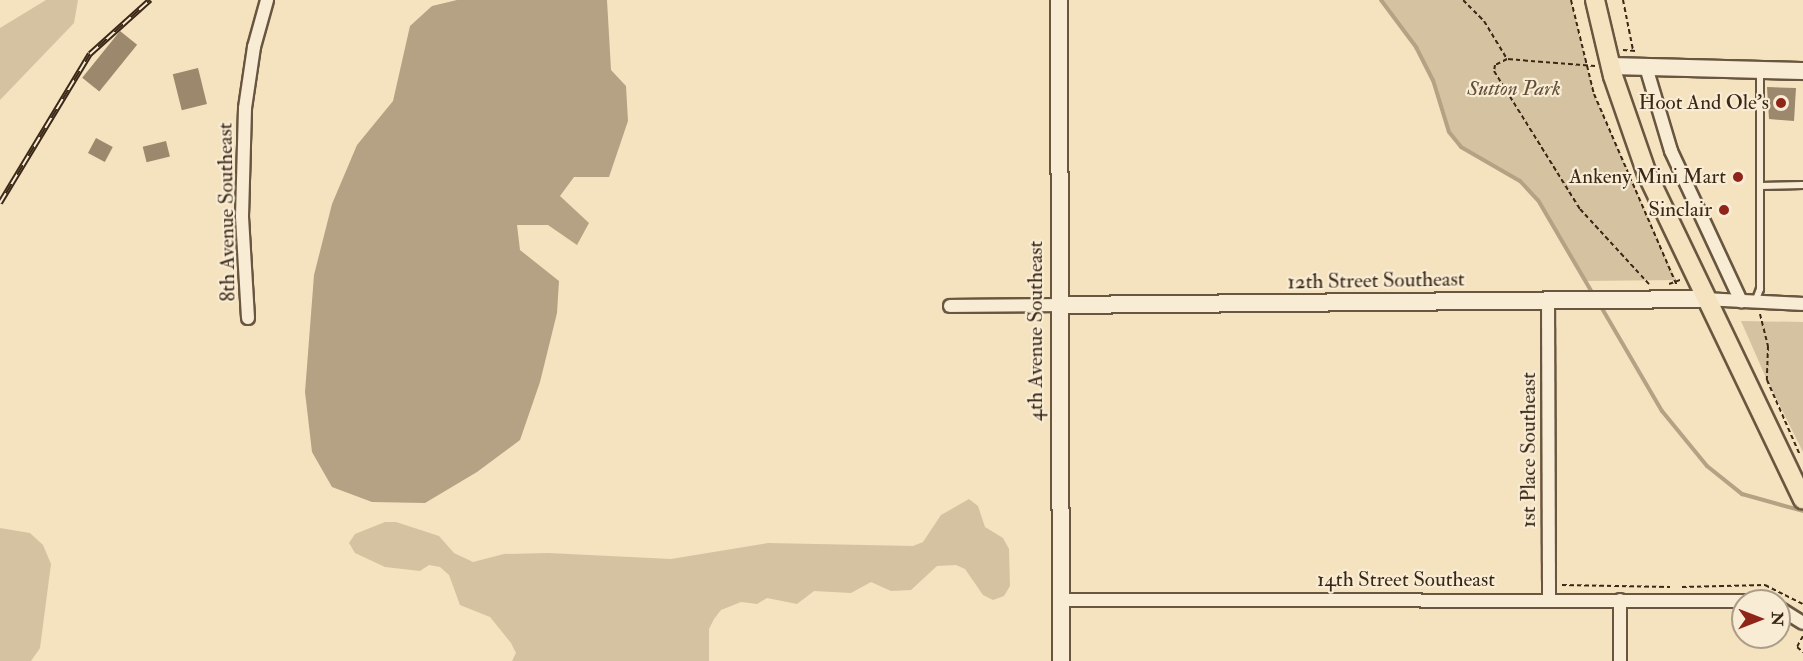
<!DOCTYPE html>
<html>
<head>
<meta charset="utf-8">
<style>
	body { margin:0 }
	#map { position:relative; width:1803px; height:661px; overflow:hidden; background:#f5e2be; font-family:"IM FELL Double Pica",serif }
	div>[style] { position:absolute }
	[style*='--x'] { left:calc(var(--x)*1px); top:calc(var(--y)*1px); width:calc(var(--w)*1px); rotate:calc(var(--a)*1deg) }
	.green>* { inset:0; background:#d5c2a1 }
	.water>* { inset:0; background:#b5a285 }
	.stream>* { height:4px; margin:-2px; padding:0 2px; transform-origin:2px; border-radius:2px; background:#b5a285 }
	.building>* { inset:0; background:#9b886d; transform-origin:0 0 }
	.path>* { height:2px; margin-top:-1px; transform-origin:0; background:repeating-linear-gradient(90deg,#3a2716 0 4.5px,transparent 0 7.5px) }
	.roads { filter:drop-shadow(2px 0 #695640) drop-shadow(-2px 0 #695640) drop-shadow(0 2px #695640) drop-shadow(0 -2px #695640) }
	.lane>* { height:6px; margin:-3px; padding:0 3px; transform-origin:3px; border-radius:3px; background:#f8ecd5 }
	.street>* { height:12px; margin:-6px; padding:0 6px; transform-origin:6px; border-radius:6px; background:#f8ecd5 }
	.secondary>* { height:16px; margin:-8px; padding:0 8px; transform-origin:8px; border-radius:8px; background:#f8ecd5 }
	.primary>* { height:18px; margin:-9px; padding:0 9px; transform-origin:9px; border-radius:9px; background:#f5e2be }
	.rail>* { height:6px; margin-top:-3px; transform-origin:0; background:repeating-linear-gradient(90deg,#f8ecd5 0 11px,#3a2716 0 22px); box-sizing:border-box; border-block:2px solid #3a2716 }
	.dots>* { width:16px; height:16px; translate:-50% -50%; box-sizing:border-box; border:3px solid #f8ecd5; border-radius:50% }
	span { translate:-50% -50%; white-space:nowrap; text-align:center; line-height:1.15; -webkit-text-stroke:4.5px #f8ecd5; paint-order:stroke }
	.park-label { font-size:21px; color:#614e39; font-style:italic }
	.poi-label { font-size:21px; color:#3a2716 }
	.right { translate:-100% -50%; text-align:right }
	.street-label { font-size:21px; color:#3a2716 }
	.north { position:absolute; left:1731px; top:589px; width:60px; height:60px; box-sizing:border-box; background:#f8ecd5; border:2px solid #ac9d89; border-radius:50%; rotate:90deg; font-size:16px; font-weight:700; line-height:24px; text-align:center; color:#3a2716 }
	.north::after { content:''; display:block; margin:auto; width:21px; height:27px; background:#8f2418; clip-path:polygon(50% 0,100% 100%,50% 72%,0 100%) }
</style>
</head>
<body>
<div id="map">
	<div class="green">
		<div style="clip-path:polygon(46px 0,78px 0,74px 23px,0 100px,0 28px)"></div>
		<div style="clip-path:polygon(1381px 0,1571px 0,1594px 94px,1676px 280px,1585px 281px,1538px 200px,1520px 181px,1461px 147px,1449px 132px,1433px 80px,1416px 47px)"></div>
		<div style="clip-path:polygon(1741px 321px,1803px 322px,1803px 452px,1767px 380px)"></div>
		<div style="clip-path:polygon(969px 499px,978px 506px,985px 527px,1003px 538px,1009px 549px,1010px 586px,1004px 596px,993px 600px,983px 595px,965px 569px,956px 565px,937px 566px,911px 590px,891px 591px,871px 582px,851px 593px,814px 591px,797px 604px,767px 598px,757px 604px,741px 602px,721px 610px,714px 619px,709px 629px,709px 661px,512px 661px,516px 653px,511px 643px,490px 617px,460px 605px,449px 575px,440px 567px,429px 565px,420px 571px,385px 567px,355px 553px,349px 543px,355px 534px,385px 522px,396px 522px,439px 536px,454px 553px,473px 562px,504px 554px,548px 553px,671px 559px,768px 543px,913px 546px,923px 542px,941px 515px)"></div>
		<div style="clip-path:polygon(0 528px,30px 533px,43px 545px,51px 564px,40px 648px,31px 661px,0 661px)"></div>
	</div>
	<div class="water">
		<div style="clip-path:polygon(457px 0,607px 0,611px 70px,626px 86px,628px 121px,609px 177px,574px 177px,560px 196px,589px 223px,577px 245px,548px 225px,517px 225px,520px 250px,559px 281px,557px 313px,540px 382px,520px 440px,477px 472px,425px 503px,372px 502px,332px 487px,312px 452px,305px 392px,314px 275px,332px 204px,357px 145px,393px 101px,410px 26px,432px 6px)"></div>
	</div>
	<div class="stream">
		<div style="--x:1381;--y:0;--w:59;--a:53.3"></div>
		<div style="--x:1416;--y:47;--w:37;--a:63"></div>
		<div style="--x:1433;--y:80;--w:54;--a:72.9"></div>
		<div style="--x:1449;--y:132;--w:19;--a:51"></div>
		<div style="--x:1461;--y:147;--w:68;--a:30"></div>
		<div style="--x:1520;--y:181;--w:26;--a:47"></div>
		<div style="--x:1538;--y:200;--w:111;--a:59.7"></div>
		<div style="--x:1600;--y:305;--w:123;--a:59.7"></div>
		<div style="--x:1662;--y:411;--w:71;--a:50.7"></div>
		<div style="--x:1707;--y:466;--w:45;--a:38.7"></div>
		<div style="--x:1742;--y:494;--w:63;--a:15.6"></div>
	</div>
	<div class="building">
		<div style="left:120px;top:31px;width:22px;height:60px;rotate:39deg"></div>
		<div style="left:198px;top:68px;width:37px;height:26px;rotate:76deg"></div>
		<div style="clip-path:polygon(1767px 87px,1796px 88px,1794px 121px,1769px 119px)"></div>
		<div style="left:96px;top:138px;width:19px;height:17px;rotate:28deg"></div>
		<div style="left:166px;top:141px;width:16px;height:24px;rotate:76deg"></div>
	</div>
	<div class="path">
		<div style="--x:1463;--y:0;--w:30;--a:45"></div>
		<div style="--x:1484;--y:21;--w:44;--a:58.8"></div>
		<div style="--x:1571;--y:0;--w:97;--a:76.3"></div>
		<div style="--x:1594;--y:94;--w:209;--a:66.6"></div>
		<div style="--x:1623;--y:0;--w:51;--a:78.7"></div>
		<div style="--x:1623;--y:50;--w:13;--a:4"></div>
		<div style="--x:1595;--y:66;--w:88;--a:-175.5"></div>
		<div style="--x:1507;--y:59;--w:13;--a:153"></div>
		<div style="--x:1495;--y:65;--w:6;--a:99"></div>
		<div style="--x:1494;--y:71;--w:163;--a:58.1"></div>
		<div style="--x:1580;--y:209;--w:102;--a:47.4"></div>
		<div style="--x:1669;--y:284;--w:12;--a:-20"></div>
		<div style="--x:1760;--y:314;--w:33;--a:76"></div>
		<div style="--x:1768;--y:346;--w:34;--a:92"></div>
		<div style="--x:1767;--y:380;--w:82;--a:66.3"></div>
		<div style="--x:1562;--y:585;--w:108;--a:1.1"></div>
		<div style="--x:1682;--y:587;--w:83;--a:-1.4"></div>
		<div style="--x:1765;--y:585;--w:42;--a:26.6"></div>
		<div style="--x:1803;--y:636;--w:13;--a:119"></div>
		<div style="--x:1797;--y:647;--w:8;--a:40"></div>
	</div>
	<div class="roads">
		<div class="lane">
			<div style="--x:1761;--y:186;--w:42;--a:-1.4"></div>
			<div style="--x:1755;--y:302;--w:14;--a:-69"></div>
			<div style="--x:1760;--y:289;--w:217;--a:-90"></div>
		</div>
		<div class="street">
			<div style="--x:1646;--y:67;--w:88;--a:73.4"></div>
			<div style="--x:1671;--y:151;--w:166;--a:65"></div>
			<div style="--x:1704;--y:299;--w:99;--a:2.9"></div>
			<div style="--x:1548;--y:300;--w:299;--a:89.8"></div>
			<div style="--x:950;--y:306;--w:108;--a:-0.5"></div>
			<div style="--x:248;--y:318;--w:102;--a:-93.4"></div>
			<div style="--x:242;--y:216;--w:108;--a:-88.4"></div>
			<div style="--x:245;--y:108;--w:62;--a:-81.6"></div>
			<div style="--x:254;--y:47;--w:49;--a:-74.5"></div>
			<div style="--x:1060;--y:600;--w:691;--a:0.08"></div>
			<div style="--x:1620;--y:600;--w:61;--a:90"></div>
			<div style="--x:1779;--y:608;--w:28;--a:32"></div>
		</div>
		<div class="secondary">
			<div style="--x:1059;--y:0;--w:661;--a:89.83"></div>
			<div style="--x:1610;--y:66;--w:193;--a:1.5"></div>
			<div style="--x:1058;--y:305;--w:646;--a:-0.53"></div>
		</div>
		<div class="primary">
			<div style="--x:1595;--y:0;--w:78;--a:76.7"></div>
			<div style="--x:1613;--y:76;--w:104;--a:70.9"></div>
			<div style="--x:1647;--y:174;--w:361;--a:64.4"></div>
		</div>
	</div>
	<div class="rail">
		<div style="--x:0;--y:203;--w:174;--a:-58.9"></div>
		<div style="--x:90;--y:54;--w:81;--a:-42"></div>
	</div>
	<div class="dots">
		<div style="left:1781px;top:103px;background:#8f2418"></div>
		<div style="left:1738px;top:177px;background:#8f2418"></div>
		<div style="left:1724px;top:210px;background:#8f2418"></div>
	</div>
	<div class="park-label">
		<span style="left:1514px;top:89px">Sutton Park</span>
	</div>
	<div class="poi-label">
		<span class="right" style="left:1769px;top:103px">Hoot And Ole's</span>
		<span class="right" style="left:1726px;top:177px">Ankeny Mini Mart</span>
		<span class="right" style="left:1712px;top:210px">Sinclair</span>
	</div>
	<div class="street-label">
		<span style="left:227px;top:212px;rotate:-91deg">8th Avenue Southeast</span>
		<span style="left:1376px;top:281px;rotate:-1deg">12th Street Southeast</span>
		<span style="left:1036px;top:331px;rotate:-90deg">4th Avenue Southeast</span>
		<span style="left:1529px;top:450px;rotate:-90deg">1st Place Southeast</span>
		<span style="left:1406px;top:580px">14th Street Southeast</span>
	</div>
	<div class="north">N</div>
</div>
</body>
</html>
